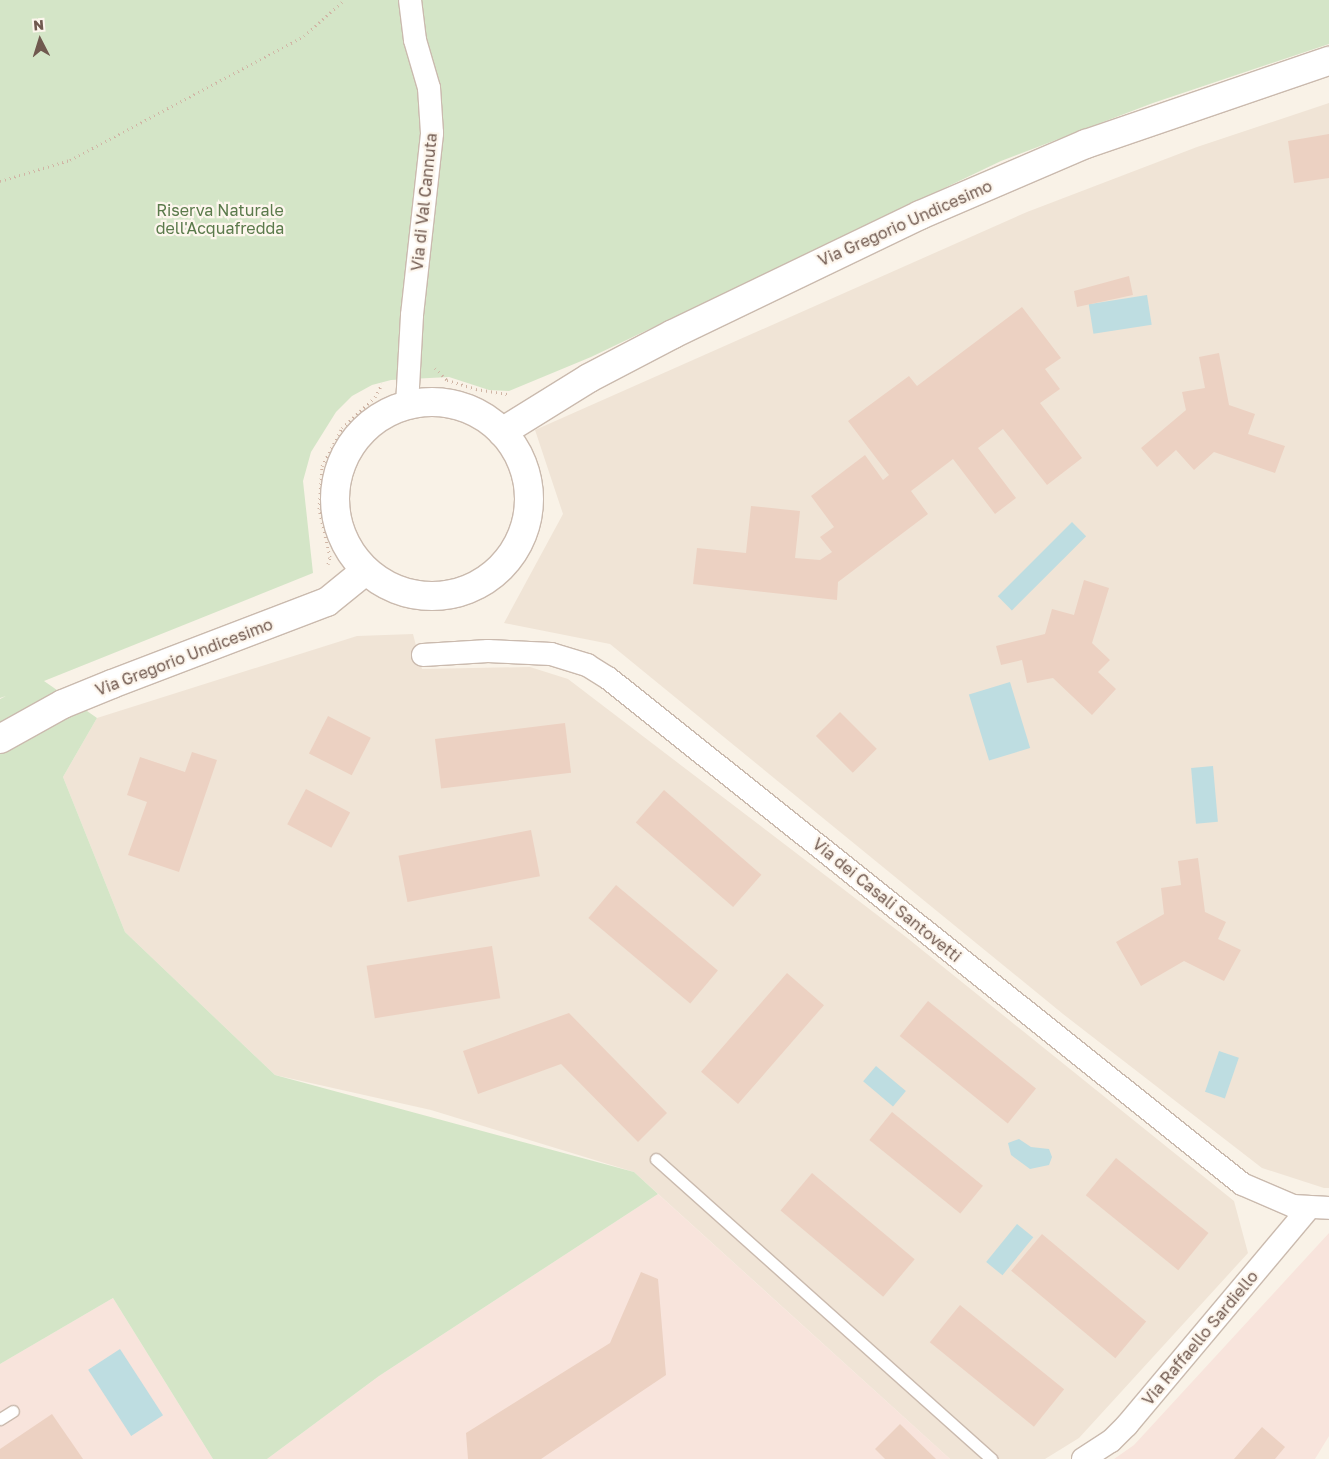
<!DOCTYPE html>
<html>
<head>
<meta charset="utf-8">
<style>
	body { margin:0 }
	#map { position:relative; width:1329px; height:1459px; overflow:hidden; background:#f9f2e7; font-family:"Golos Text",sans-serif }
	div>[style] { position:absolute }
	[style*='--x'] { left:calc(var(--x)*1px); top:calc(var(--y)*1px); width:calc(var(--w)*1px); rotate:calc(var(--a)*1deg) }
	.residential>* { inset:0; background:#f0e4d6 }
	.commercial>* { inset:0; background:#f8e4dc }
	.green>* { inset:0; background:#d4e5c7 }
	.water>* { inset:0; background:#bedde1; transform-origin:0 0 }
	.building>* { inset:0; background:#ecd1c2; transform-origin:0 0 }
	.path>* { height:3px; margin-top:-1.5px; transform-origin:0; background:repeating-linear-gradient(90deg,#d0b5a5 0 1px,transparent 0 5px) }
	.roads { filter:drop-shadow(1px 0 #cabaae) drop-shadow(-1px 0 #cabaae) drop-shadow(0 1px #cabaae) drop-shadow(0 -1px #cabaae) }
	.lane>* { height:11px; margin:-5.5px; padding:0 5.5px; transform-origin:5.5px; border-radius:5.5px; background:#fff }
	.street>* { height:22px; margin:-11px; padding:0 11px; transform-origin:11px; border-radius:11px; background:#fff }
	.secondary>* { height:28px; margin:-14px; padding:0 14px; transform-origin:14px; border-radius:14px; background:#fff }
	.secondary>.ring { margin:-14px; padding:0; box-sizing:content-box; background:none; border:28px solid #fff; border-radius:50% }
	span { translate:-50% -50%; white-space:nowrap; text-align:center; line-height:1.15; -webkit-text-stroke:4.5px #fdf6ed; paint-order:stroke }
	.street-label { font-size:16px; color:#70594f }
	.park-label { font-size:16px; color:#5a7a4b }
	.north { position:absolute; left:15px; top:15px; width:50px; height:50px; -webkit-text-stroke:4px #fdf6ed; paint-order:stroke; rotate:355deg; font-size:14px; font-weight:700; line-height:20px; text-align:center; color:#70594f }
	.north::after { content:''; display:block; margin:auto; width:18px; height:22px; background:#70594f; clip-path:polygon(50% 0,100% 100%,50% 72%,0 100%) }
</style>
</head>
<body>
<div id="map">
	<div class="residential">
		<div style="clip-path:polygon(1329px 103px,1329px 1188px,1324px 1188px,1262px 1168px,1063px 1014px,610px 644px,504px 623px,563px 514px,535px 430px,1027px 212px,1197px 147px)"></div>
		<div style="clip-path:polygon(413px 634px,422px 669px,530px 667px,568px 679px,906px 937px,1234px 1201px,1248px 1253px,1079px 1438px,1045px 1459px,950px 1459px,634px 1172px,431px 1110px,275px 1075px,125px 932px,63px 777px,97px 718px,357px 636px)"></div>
	</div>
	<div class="commercial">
		<div style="clip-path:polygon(658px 1194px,950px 1459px,267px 1459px,379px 1376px)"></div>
		<div style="clip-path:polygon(1329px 1233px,1329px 1436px,1315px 1459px,1114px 1459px,1134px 1445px)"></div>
		<div style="clip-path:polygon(113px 1298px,213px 1459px,0 1459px,0 1364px)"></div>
	</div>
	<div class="green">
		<div style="clip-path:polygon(0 0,1329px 0,1329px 44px,1153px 103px,1001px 161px,591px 357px,509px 391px,489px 390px,449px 377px,391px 380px,372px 385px,352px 396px,336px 412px,311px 452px,303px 481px,313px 573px,44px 681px,97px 718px,63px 777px,125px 932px,275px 1075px,634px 1172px,658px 1194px,379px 1376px,267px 1459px,213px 1459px,113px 1298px,0 1364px,0 699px,6px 696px,0 698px)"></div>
	</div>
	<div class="water">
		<div style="left:1147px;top:295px;width:30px;height:59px;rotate:81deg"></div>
		<div style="left:1072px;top:522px;width:20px;height:105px;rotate:45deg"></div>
		<div style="left:1010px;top:682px;width:69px;height:43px;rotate:73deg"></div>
		<div style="left:1213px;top:766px;width:56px;height:22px;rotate:85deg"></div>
		<div style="left:1219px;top:1051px;width:21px;height:43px;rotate:19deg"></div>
		<div style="left:876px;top:1066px;width:39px;height:20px;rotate:40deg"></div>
		<div style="clip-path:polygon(1019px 1139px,1031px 1147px,1049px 1149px,1052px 1157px,1049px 1165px,1030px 1169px,1011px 1155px,1008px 1143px)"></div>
		<div style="left:1017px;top:1224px;width:21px;height:49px;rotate:39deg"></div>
		<div style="left:120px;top:1349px;width:79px;height:38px;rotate:57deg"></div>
	</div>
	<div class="building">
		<div style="clip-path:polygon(1329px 134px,1329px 178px,1294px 183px,1288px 141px)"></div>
		<div style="clip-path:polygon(1129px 276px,1133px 295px,1077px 307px,1074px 291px)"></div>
		<div style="clip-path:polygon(1022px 307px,1061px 358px,1045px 369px,1060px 389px,1040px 403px,1082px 458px,1047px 485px,1003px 429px,978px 448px,1016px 498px,995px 514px,953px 459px,911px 491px,928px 514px,838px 582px,837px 600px,693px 584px,697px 548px,746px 553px,751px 506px,800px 511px,795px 558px,820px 560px,832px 552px,820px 537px,834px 527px,811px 496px,865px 455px,883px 480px,889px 475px,848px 421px,909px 376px,917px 386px)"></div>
		<div style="clip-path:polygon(1219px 353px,1229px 405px,1255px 414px,1248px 434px,1285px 446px,1275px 473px,1214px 452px,1194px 470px,1176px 450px,1157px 467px,1141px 448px,1186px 410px,1182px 392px,1205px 388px,1199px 357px)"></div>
		<div style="clip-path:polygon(1084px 580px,1109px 588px,1092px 643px,1110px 660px,1098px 672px,1116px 689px,1092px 715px,1053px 678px,1027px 683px,1022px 660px,1001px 665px,996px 646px,1045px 634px,1052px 609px,1074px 615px)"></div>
		<div style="left:840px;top:712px;width:52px;height:34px;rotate:45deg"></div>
		<div style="left:328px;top:716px;width:48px;height:42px;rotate:27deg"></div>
		<div style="left:565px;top:723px;width:50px;height:131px;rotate:83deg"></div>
		<div style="clip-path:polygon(192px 752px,217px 760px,179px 872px,128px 855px,147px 802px,127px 795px,140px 757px,185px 772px)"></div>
		<div style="left:306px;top:789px;width:50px;height:40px;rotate:28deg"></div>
		<div style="left:664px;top:790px;width:129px;height:43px;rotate:41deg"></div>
		<div style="left:531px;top:830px;width:47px;height:135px;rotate:79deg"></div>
		<div style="clip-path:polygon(1198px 858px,1205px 912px,1226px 922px,1218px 939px,1241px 950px,1224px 981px,1184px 961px,1141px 986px,1116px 942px,1164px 914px,1161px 888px,1181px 885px,1178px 861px)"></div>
		<div style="left:616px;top:885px;width:133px;height:43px;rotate:40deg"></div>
		<div style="left:492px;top:946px;width:53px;height:127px;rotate:81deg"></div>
		<div style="left:787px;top:973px;width:49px;height:131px;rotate:41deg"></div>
		<div style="left:928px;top:1001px;width:139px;height:45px;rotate:39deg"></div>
		<div style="clip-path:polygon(569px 1013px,667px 1113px,638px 1142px,561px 1064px,478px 1094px,463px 1051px)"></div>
		<div style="left:892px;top:1112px;width:117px;height:36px;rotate:39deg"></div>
		<div style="left:1116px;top:1158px;width:119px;height:48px;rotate:39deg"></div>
		<div style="left:812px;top:1173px;width:134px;height:49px;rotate:40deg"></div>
		<div style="left:1042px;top:1234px;width:136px;height:48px;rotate:40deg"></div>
		<div style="clip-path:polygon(641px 1272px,658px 1279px,666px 1375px,541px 1459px,468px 1459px,466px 1433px,610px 1343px)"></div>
		<div style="left:960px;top:1305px;width:134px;height:48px;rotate:39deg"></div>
		<div style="clip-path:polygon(52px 1414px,83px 1459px,0 1459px,0 1449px)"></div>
		<div style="clip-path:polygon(900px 1424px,936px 1459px,885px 1459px,875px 1449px)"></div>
		<div style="clip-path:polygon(1262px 1427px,1285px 1447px,1275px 1459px,1234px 1459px)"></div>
	</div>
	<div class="path">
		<div style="--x:0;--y:181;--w:73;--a:-16.7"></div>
		<div style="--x:70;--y:160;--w:265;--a:-27.9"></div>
		<div style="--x:304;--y:36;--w:54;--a:-42"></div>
		<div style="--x:435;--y:368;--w:17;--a:45"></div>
		<div style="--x:447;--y:380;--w:30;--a:17"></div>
		<div style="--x:476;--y:389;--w:33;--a:9"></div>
		<div style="--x:328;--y:564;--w:7;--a:-74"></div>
		<div style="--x:330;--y:557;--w:49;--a:-102.9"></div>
		<div style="--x:319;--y:509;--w:43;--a:-86"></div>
		<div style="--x:322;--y:466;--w:43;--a:-62.2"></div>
		<div style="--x:342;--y:428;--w:45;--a:-43.2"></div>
		<div style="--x:375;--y:397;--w:15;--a:-62"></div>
	</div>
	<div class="roads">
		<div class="lane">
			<div style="--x:656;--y:1159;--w:450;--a:41.8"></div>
			<div style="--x:0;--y:1419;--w:15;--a:-32"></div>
		</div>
		<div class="street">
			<div style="--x:407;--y:405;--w:90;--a:-86.8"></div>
			<div style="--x:412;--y:315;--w:183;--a:-83.7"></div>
			<div style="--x:432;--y:133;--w:45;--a:-93.8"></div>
			<div style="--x:429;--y:88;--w:50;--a:-106.3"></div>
			<div style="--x:415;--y:40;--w:40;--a:-97.1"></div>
			<div style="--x:423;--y:655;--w:65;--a:-3.5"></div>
			<div style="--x:488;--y:651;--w:63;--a:2.7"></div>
			<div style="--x:551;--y:654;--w:38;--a:17"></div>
			<div style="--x:587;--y:665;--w:25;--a:32"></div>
			<div style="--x:608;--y:678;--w:811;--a:38.59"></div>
			<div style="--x:1242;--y:1184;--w:56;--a:23.3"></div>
			<div style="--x:1293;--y:1206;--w:36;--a:3"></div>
			<div style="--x:1083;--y:1459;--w:33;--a:-33"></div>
			<div style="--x:1111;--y:1441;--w:23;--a:-45"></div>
			<div style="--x:1127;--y:1425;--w:283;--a:-50"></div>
		</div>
		<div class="secondary">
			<div class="ring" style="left:335px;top:402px;width:166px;height:166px"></div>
			<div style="--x:502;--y:432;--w:102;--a:-31.8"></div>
			<div style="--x:589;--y:378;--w:95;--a:-27.6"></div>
			<div style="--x:673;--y:334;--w:274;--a:-25.7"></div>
			<div style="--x:920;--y:215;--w:181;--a:-23.2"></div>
			<div style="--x:1086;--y:144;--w:257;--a:-18.9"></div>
			<div style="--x:0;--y:739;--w:72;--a:-29.1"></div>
			<div style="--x:63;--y:704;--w:53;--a:-22.2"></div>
			<div style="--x:112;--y:684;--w:230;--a:-20.9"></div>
			<div style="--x:327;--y:602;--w:49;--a:-39.2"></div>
		</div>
	</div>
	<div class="street-label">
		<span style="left:424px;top:202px;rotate:-84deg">Via di Val Cannuta</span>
		<span style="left:905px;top:223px;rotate:-24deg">Via Gregorio Undicesimo</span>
		<span style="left:184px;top:657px;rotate:-21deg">Via Gregorio Undicesimo</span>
		<span style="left:887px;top:900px;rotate:39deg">Via dei Casali Santovetti</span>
		<span style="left:1200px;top:1338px;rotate:-50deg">Via Raffaello Sardiello</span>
	</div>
	<div class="park-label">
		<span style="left:220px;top:219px">Riserva Naturale<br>dell'Acquafredda</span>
	</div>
	<div class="north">N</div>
</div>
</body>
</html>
